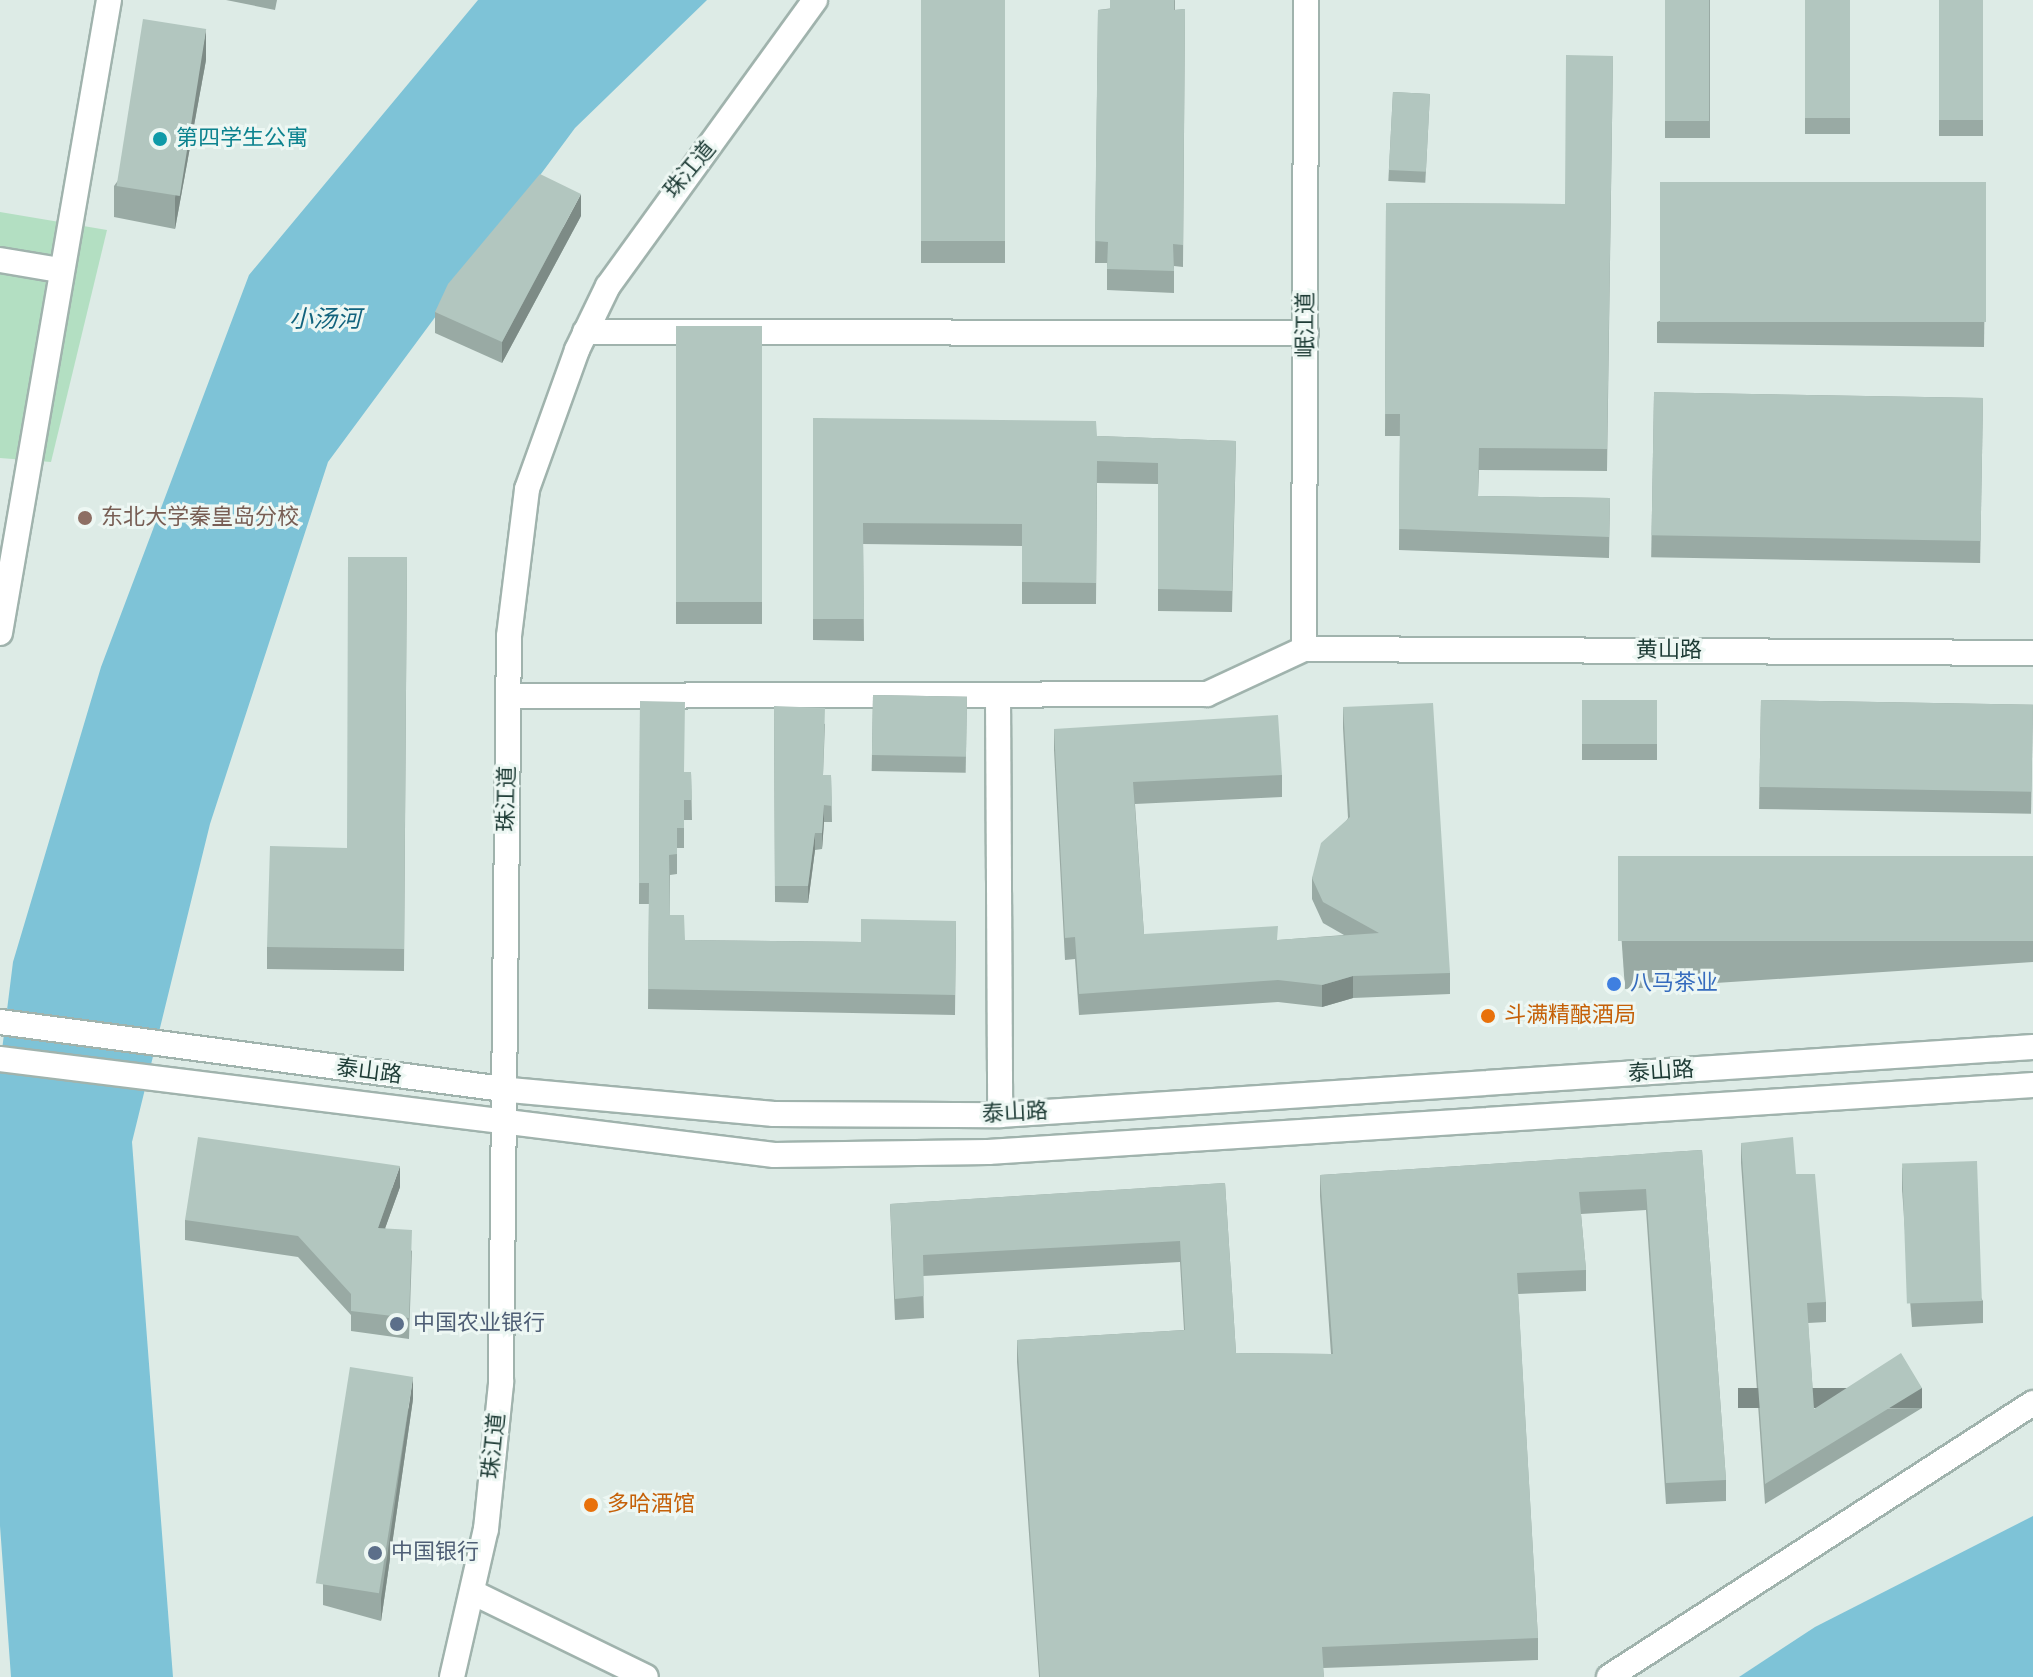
<!DOCTYPE html>
<html>
<head>
<meta charset="utf-8">
<style>
	body { margin:0 }
	#map { position:relative; width:2033px; height:1677px; overflow:hidden; background:#ddebe6; font-family:"Source Sans 3","Noto Sans SC",sans-serif }
	div>[style] { position:absolute }
	[style*='--x'] { left:calc(var(--x)*1px); top:calc(var(--y)*1px); width:calc(var(--w)*1px); rotate:calc(var(--a)*1deg) }
	.green>* { inset:0; background:#b3dfc2 }
	.water>* { inset:0; background:#7ec3d7 }
	.roads { filter:drop-shadow(2px 0 #a0b3ad) drop-shadow(-2px 0 #a0b3ad) drop-shadow(0 2px #a0b3ad) drop-shadow(0 -2px #a0b3ad) }
	.minor>* { height:24px; margin:-12px; padding:0 12px; transform-origin:12px; border-radius:12px; background:#fff }
	.wall>* { inset:0; background:#99aaa4; transform-origin:0 0 }
	.shaded-wall>* { inset:0; background:#7d8b86; transform-origin:0 0 }
	.building>* { inset:0; background:#b2c6bf; transform-origin:0 0 }
	.dots>* { width:22px; height:22px; translate:-50% -50%; box-sizing:border-box; border:4px solid #edf7f3; border-radius:50% }
	span { translate:-50% -50%; white-space:nowrap; text-align:center; line-height:1.15; -webkit-text-stroke:6px #edf7f3; paint-order:stroke }
	.culture-label { font-size:22px; color:#0d838f }
	.left { translate:0 -50%; text-align:left }
	.street-label { font-size:22px; color:#1d3b35 }
	.education-label { font-size:22px; color:#785e54 }
	.shop-label { font-size:22px; color:#366cbe }
	.food-label { font-size:22px; color:#c56008 }
	.service-label { font-size:22px; color:#4e5e75 }
	.water-label { font-size:24px; color:#12637d; font-style:italic }
</style>
</head>
<body>
<div id="map">
	<div class="green">
		<div style="clip-path:polygon(0 212px,107px 230px,51px 462px,0 458px)"></div>
	</div>
	<div class="water">
		<div style="clip-path:polygon(478px 0,707px 0,575px 128px,328px 462px,210px 824px,132px 1142px,173px 1677px,11px 1677px,0 1526px,0 1066px,13px 962px,101px 667px,249px 275px)"></div>
		<div style="clip-path:polygon(2033px 1516px,2033px 1677px,1739px 1677px,1815px 1627px)"></div>
	</div>
	<div class="roads">
		<div class="minor">
			<div style="--x:0;--y:260;--w:61;--a:9.5"></div>
			<div style="--x:585;--y:332;--w:721;--a:0.08"></div>
			<div style="--x:0;--y:633;--w:642;--a:-80.23"></div>
			<div style="--x:1304;--y:649;--w:649;--a:-89.82"></div>
			<div style="--x:998;--y:695;--w:420;--a:89.7"></div>
			<div style="--x:509;--y:696;--w:698;--a:-0.16"></div>
			<div style="--x:1207;--y:694;--w:107;--a:-24.9"></div>
			<div style="--x:1304;--y:649;--w:729;--a:0.31"></div>
			<div style="--x:0;--y:1022;--w:515;--a:7.59"></div>
			<div style="--x:510;--y:1090;--w:265;--a:5.2"></div>
			<div style="--x:774;--y:1114;--w:226;--a:0.3"></div>
			<div style="--x:1000;--y:1115;--w:1035;--a:-3.77"></div>
			<div style="--x:0;--y:1059;--w:780;--a:7.07"></div>
			<div style="--x:774;--y:1155;--w:214;--a:-0.8"></div>
			<div style="--x:988;--y:1152;--w:1047;--a:-3.67"></div>
			<div style="--x:474;--y:1593;--w:191;--a:26"></div>
			<div style="--x:452;--y:1677;--w:152;--a:-77.1"></div>
			<div style="--x:486;--y:1529;--w:147;--a:-84.1"></div>
			<div style="--x:501;--y:1383;--w:747;--a:-89.39"></div>
			<div style="--x:509;--y:636;--w:148;--a:-83"></div>
			<div style="--x:527;--y:489;--w:148;--a:-70.2"></div>
			<div style="--x:577;--y:350;--w:71;--a:-64.2"></div>
			<div style="--x:608;--y:286;--w:353;--a:-54.1"></div>
			<div style="--x:1609;--y:1677;--w:505;--a:-32.87"></div>
		</div>
	</div>
	<div class="wall">
		<div style="clip-path:polygon(226px 0,277px 0,275px 10px)"></div>
		<div style="left:921px;top:0;width:84px;height:263px"></div>
		<div style="clip-path:polygon(1175px 0,1175px 10px,1185px 9px,1183px 267px,1174px 266px,1174px 293px,1107px 290px,1107px 263px,1095px 263px,1098px 10px)"></div>
		<div style="left:1665px;top:0;width:45px;height:138px"></div>
		<div style="left:1805px;top:0;width:45px;height:134px"></div>
		<div style="left:1939px;top:0;width:44px;height:136px"></div>
		<div style="clip-path:polygon(1613px 56px,1607px 471px,1479px 470px,1478px 496px,1610px 498px,1609px 558px,1399px 550px,1400px 436px,1385px 436px,1386px 203px,1565px 204px)"></div>
		<div style="clip-path:polygon(206px 60px,175px 229px,114px 217px,114px 186px)"></div>
		<div style="left:1393px;top:92px;width:37px;height:89px;rotate:3deg"></div>
		<div style="clip-path:polygon(1986px 184px,1984px 347px,1657px 343px,1657px 322px)"></div>
		<div style="clip-path:polygon(581px 216px,502px 363px,435px 333px,435px 312px)"></div>
		<div style="left:676px;top:326px;width:86px;height:298px"></div>
		<div style="left:1983px;top:398px;width:165px;height:329px;rotate:91deg"></div>
		<div style="clip-path:polygon(813px 418px,1097px 436px,1236px 441px,1232px 612px,1158px 611px,1158px 484px,1097px 483px,1096px 604px,1022px 604px,1022px 546px,863px 544px,864px 641px,813px 640px)"></div>
		<div style="clip-path:polygon(407px 557px,404px 971px,267px 969px,267px 947px,347px 848px)"></div>
		<div style="left:873px;top:695px;width:94px;height:76px;rotate:1deg"></div>
		<div style="left:1582px;top:700px;width:75px;height:60px"></div>
		<div style="left:1761px;top:700px;width:272px;height:109px;rotate:1deg"></div>
		<div style="clip-path:polygon(640px 701px,684px 772px,691px 772px,692px 820px,684px 820px,684px 848px,677px 848px,677px 874px,670px 875px,670px 915px,685px 940px,861px 942px,956px 921px,955px 1015px,648px 1009px,649px 904px,639px 904px)"></div>
		<div style="clip-path:polygon(774px 706px,825px 724px,823px 775px,831px 775px,832px 822px,824px 822px,822px 849px,815px 850px,808px 903px,775px 902px)"></div>
		<div style="clip-path:polygon(1343px 707px,1450px 973px,1450px 994px,1353px 998px,1322px 1007px,1278px 1002px,1079px 1015px,1075px 959px,1065px 960px,1054px 750px,1054px 729px,1282px 775px,1282px 797px,1135px 804px,1144px 934px,1278px 940px,1344px 935px,1323px 923px,1312px 899px,1312px 878px,1348px 818px,1343px 728px)"></div>
		<div style="clip-path:polygon(2033px 856px,2033px 962px,1625px 989px,1619px 903px,1619px 881px)"></div>
		<div style="clip-path:polygon(1741px 1143px,1826px 1302px,1826px 1322px,1808px 1323px,1814px 1409px,1922px 1408px,1765px 1504px,1741px 1163px)"></div>
		<div style="clip-path:polygon(1702px 1150px,1726px 1480px,1726px 1501px,1666px 1504px,1646px 1210px,1581px 1214px,1586px 1270px,1586px 1291px,1518px 1294px,1538px 1638px,1538px 1660px,1323px 1668px,1324px 1677px,1039px 1677px,1017px 1362px,1017px 1340px,1184px 1330px,1180px 1262px,923px 1276px,924px 1318px,895px 1320px,890px 1204px,1225px 1183px,1236px 1353px,1331px 1354px,1320px 1196px,1320px 1175px)"></div>
		<div style="clip-path:polygon(1902px 1167px,1983px 1301px,1983px 1323px,1912px 1327px,1902px 1189px)"></div>
		<div style="clip-path:polygon(400px 1187px,385px 1228px,412px 1251px,409px 1339px,351px 1331px,351px 1315px,298px 1257px,185px 1240px,185px 1220px)"></div>
		<div style="clip-path:polygon(413px 1399px,381px 1621px,323px 1605px,323px 1584px)"></div>
	</div>
	<div class="shaded-wall">
		<div style="clip-path:polygon(206px 29px,206px 60px,175px 229px,175px 198px)"></div>
		<div style="clip-path:polygon(581px 194px,581px 216px,502px 363px,502px 342px)"></div>
		<div style="clip-path:polygon(824px 805px,824px 822px,822px 849px,822px 833px)"></div>
		<div style="clip-path:polygon(815px 833px,815px 850px,808px 903px,808px 886px)"></div>
		<div style="clip-path:polygon(1353px 976px,1353px 998px,1322px 1007px,1322px 985px)"></div>
		<div style="clip-path:polygon(400px 1166px,400px 1187px,378px 1248px,378px 1228px)"></div>
		<div style="clip-path:polygon(413px 1377px,413px 1399px,381px 1621px,381px 1599px)"></div>
		<div style="left:1922px;top:1388px;width:20px;height:184px;rotate:90deg"></div>
	</div>
	<div class="building">
		<div style="left:921px;top:0;width:84px;height:241px"></div>
		<div style="clip-path:polygon(1110px 0,1174px 0,1174px 10px,1185px 9px,1183px 245px,1173px 244px,1174px 271px,1107px 269px,1108px 242px,1095px 241px,1098px 10px,1110px 9px)"></div>
		<div style="left:1665px;top:0;width:44px;height:121px"></div>
		<div style="left:1805px;top:0;width:45px;height:118px"></div>
		<div style="left:1939px;top:0;width:44px;height:120px"></div>
		<div style="left:143px;top:19px;width:64px;height:169px;rotate:9deg"></div>
		<div style="clip-path:polygon(1566px 55px,1613px 56px,1607px 449px,1479px 448px,1478px 496px,1610px 498px,1609px 537px,1399px 529px,1400px 414px,1385px 414px,1386px 203px,1565px 204px)"></div>
		<div style="left:1393px;top:92px;width:37px;height:78px;rotate:3deg"></div>
		<div style="clip-path:polygon(540px 174px,581px 194px,502px 342px,435px 312px,448px 284px)"></div>
		<div style="left:1660px;top:182px;width:326px;height:140px"></div>
		<div style="left:676px;top:326px;width:86px;height:276px"></div>
		<div style="left:1983px;top:398px;width:143px;height:329px;rotate:91deg"></div>
		<div style="clip-path:polygon(813px 418px,1096px 421px,1097px 436px,1236px 441px,1232px 591px,1158px 589px,1158px 463px,1097px 461px,1096px 583px,1022px 582px,1022px 524px,863px 523px,864px 619px,813px 619px)"></div>
		<div style="clip-path:polygon(348px 557px,407px 557px,404px 949px,267px 947px,270px 846px,347px 848px)"></div>
		<div style="left:873px;top:695px;width:94px;height:60px;rotate:1deg"></div>
		<div style="left:1582px;top:700px;width:75px;height:44px"></div>
		<div style="left:1761px;top:700px;width:272px;height:87px;rotate:1deg"></div>
		<div style="clip-path:polygon(640px 701px,685px 702px,684px 772px,691px 772px,692px 800px,684px 800px,684px 828px,677px 828px,677px 854px,669px 855px,670px 915px,684px 915px,685px 940px,861px 942px,861px 919px,956px 921px,955px 995px,648px 989px,649px 883px,639px 883px)"></div>
		<div style="clip-path:polygon(1433px 703px,1450px 973px,1353px 976px,1322px 985px,1278px 980px,1079px 994px,1075px 937px,1065px 938px,1054px 729px,1278px 715px,1282px 775px,1133px 782px,1144px 934px,1278px 926px,1277px 940px,1379px 933px,1323px 902px,1312px 878px,1321px 843px,1350px 817px,1343px 707px)"></div>
		<div style="clip-path:polygon(774px 706px,825px 708px,823px 775px,831px 775px,832px 806px,824px 805px,822px 833px,815px 833px,808px 886px,775px 886px)"></div>
		<div style="left:2033px;top:856px;width:85px;height:415px;rotate:90deg"></div>
		<div style="clip-path:polygon(198px 1137px,400px 1166px,378px 1228px,412px 1230px,409px 1318px,351px 1311px,351px 1294px,298px 1236px,185px 1220px)"></div>
		<div style="clip-path:polygon(1793px 1137px,1796px 1174px,1815px 1174px,1826px 1302px,1807px 1303px,1814px 1409px,1901px 1353px,1922px 1388px,1765px 1484px,1741px 1143px)"></div>
		<div style="clip-path:polygon(1702px 1150px,1726px 1480px,1666px 1483px,1646px 1189px,1579px 1192px,1586px 1270px,1517px 1273px,1538px 1638px,1322px 1647px,1324px 1677px,1040px 1677px,1017px 1340px,1185px 1330px,1180px 1241px,923px 1255px,924px 1296px,895px 1299px,890px 1204px,1225px 1183px,1236px 1353px,1333px 1354px,1320px 1175px)"></div>
		<div style="left:1977px;top:1161px;width:140px;height:75px;rotate:88deg"></div>
		<div style="left:350px;top:1367px;width:64px;height:219px;rotate:9deg"></div>
	</div>
	<div class="dots">
		<div style="left:160px;top:139px;background:#0f9aa8"></div>
		<div style="left:85px;top:518px;background:#8d6e63"></div>
		<div style="left:1614px;top:984px;background:#3f7fe0"></div>
		<div style="left:1488px;top:1016px;background:#e8710a"></div>
		<div style="left:397px;top:1324px;background:#5c6f8a"></div>
		<div style="left:591px;top:1505px;background:#e8710a"></div>
		<div style="left:375px;top:1553px;background:#5c6f8a"></div>
	</div>
	<div class="culture-label">
		<span class="left" style="left:176px;top:139px">第四学生公寓</span>
	</div>
	<div class="street-label">
		<span style="left:690px;top:170px;rotate:-50deg">珠江道</span>
		<span style="left:1306px;top:325px;rotate:-90deg">岷江道</span>
		<span style="left:1669px;top:651px">黄山路</span>
		<span style="left:507px;top:799px;rotate:-89deg">珠江道</span>
		<span style="left:369px;top:1072px;rotate:7deg">泰山路</span>
		<span style="left:1661px;top:1072px;rotate:-4deg">泰山路</span>
		<span style="left:1015px;top:1113px;rotate:-3deg">泰山路</span>
		<span style="left:494px;top:1446px;rotate:-84deg">珠江道</span>
	</div>
	<div class="education-label">
		<span class="left" style="left:101px;top:518px">东北大学秦皇岛分校</span>
	</div>
	<div class="shop-label">
		<span class="left" style="left:1630px;top:984px">八马茶业</span>
	</div>
	<div class="food-label">
		<span class="left" style="left:1504px;top:1016px">斗满精酿酒局</span>
		<span class="left" style="left:607px;top:1505px">多哈酒馆</span>
	</div>
	<div class="service-label">
		<span class="left" style="left:413px;top:1324px">中国农业银行</span>
		<span class="left" style="left:391px;top:1553px">中国银行</span>
	</div>
	<div class="water-label">
		<span style="left:325px;top:320px">小汤河</span>
	</div>
</div>
</body>
</html>
